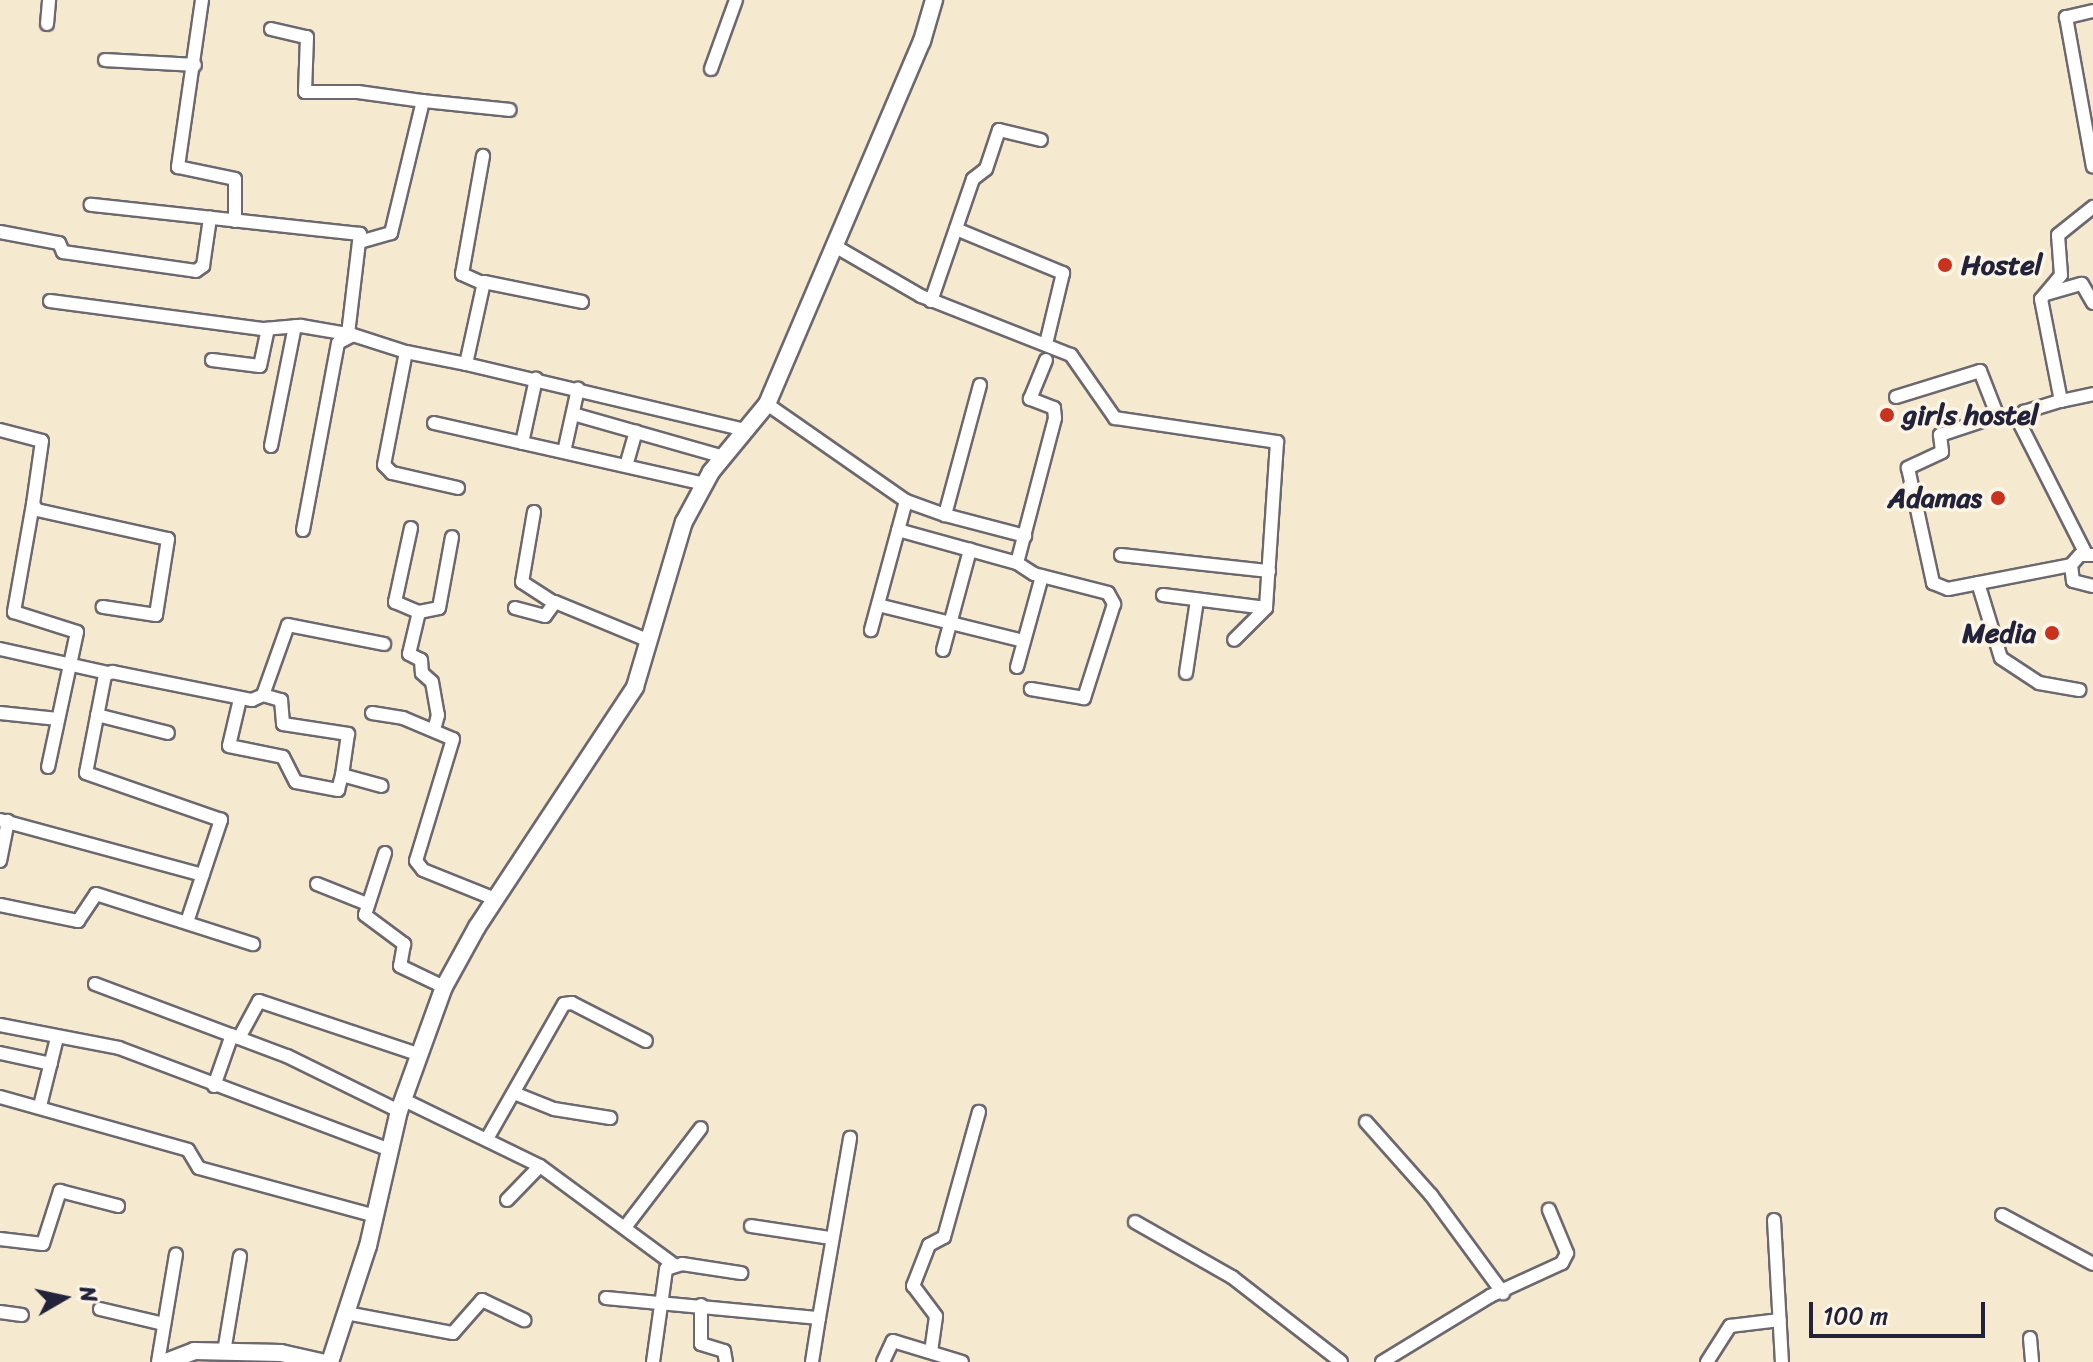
<!DOCTYPE html>
<html>
<head>
<meta charset="utf-8">
<style>
	body { margin:0 }
	#map { position:relative; width:2093px; height:1362px; overflow:hidden; background:#f5e9cf; font-family:Sriracha,sans-serif }
	div>[style] { position:absolute }
	[style*='--x'] { left:calc(var(--x)*1px); top:calc(var(--y)*1px); width:calc(var(--w)*1px); rotate:calc(var(--a)*1deg) }
	.roads { filter:drop-shadow(2px 0 #6c686f) drop-shadow(-2px 0 #6c686f) drop-shadow(0 2px #6c686f) drop-shadow(0 -2px #6c686f) }
	.minor>* { height:12px; margin:-6px; padding:0 6px; transform-origin:6px; border-radius:6px; background:#fff }
	.tertiary>* { height:16px; margin:-8px; padding:0 8px; transform-origin:8px; border-radius:8px; background:#fff }
	.dots>* { width:22px; height:22px; translate:-50% -50%; box-sizing:border-box; border:4px solid #fcf5e5; border-radius:50% }
	span { translate:-50% -50%; white-space:nowrap; text-align:center; line-height:1.15; -webkit-text-stroke:7px #fcf5e5; paint-order:stroke }
	.poi-label { font-size:28px; color:#22223b; font-weight:700 }
	.left { translate:0 -50%; text-align:left }
	.right { translate:-100% -50%; text-align:right }
	.north { position:absolute; left:24px; top:1258px; width:80px; height:80px; -webkit-text-stroke:6px #fcf5e5; paint-order:stroke; rotate:81deg; font-size:22px; font-weight:700; line-height:32px; text-align:center; color:#22223b }
	.north::after { content:''; display:block; margin:auto; width:28px; height:36px; background:#22223b; clip-path:polygon(50% 0,100% 100%,50% 72%,0 100%) }
	.scale { position:absolute; left:1809px; top:1302px; width:176px; height:36px; box-sizing:border-box; border:4px solid #22223b; border-top:0; padding-left:10px; font-size:24px; line-height:28px; white-space:nowrap; color:#22223b; -webkit-text-stroke:6px #fcf5e5; paint-order:stroke }
</style>
</head>
<body>
<div id="map">
	<div class="roads">
		<div class="minor">
			<div style="--x:202;--y:0;--w:169;--a:98.2"></div>
			<div style="--x:178;--y:167;--w:58;--a:11.9"></div>
			<div style="--x:235;--y:179;--w:42;--a:90"></div>
			<div style="--x:2093;--y:11;--w:28;--a:167"></div>
			<div style="--x:2066;--y:17;--w:152;--a:79.8"></div>
			<div style="--x:47;--y:24;--w:24;--a:-85"></div>
			<div style="--x:271;--y:29;--w:37;--a:13"></div>
			<div style="--x:307;--y:37;--w:55;--a:92.1"></div>
			<div style="--x:305;--y:92;--w:53;--a:0"></div>
			<div style="--x:358;--y:92;--w:66;--a:7.9"></div>
			<div style="--x:423;--y:101;--w:136;--a:103.6"></div>
			<div style="--x:391;--y:233;--w:29;--a:164"></div>
			<div style="--x:105;--y:60;--w:90;--a:3.2"></div>
			<div style="--x:711;--y:69;--w:73;--a:-70.1"></div>
			<div style="--x:423;--y:101;--w:87;--a:5.9"></div>
			<div style="--x:956;--y:229;--w:116;--a:22.4"></div>
			<div style="--x:1063;--y:273;--w:73;--a:103.5"></div>
			<div style="--x:0;--y:232;--w:60;--a:10.6"></div>
			<div style="--x:59;--y:243;--w:10;--a:66"></div>
			<div style="--x:63;--y:252;--w:134;--a:8.1"></div>
			<div style="--x:196;--y:271;--w:9;--a:-36"></div>
			<div style="--x:203;--y:266;--w:49;--a:-81.7"></div>
			<div style="--x:833;--y:245;--w:102;--a:30.1"></div>
			<div style="--x:921;--y:296;--w:161;--a:21.5"></div>
			<div style="--x:1071;--y:355;--w:77;--a:55.1"></div>
			<div style="--x:1115;--y:418;--w:164;--a:8.4"></div>
			<div style="--x:1277;--y:442;--w:166;--a:93.8"></div>
			<div style="--x:1266;--y:608;--w:45;--a:135"></div>
			<div style="--x:482;--y:283;--w:22;--a:-156"></div>
			<div style="--x:462;--y:274;--w:120;--a:-79.9"></div>
			<div style="--x:2046;--y:294;--w:37;--a:-16"></div>
			<div style="--x:2082;--y:284;--w:22;--a:60"></div>
			<div style="--x:50;--y:301;--w:216;--a:7.5"></div>
			<div style="--x:264;--y:329;--w:37;--a:-5"></div>
			<div style="--x:301;--y:326;--w:48;--a:9.7"></div>
			<div style="--x:348;--y:334;--w:101;--a:-83.2"></div>
			<div style="--x:360;--y:234;--w:271;--a:-173.8"></div>
			<div style="--x:931;--y:301;--w:129;--a:-71"></div>
			<div style="--x:973;--y:179;--w:16;--a:-38"></div>
			<div style="--x:986;--y:169;--w:41;--a:-71.6"></div>
			<div style="--x:999;--y:130;--w:43;--a:13.4"></div>
			<div style="--x:212;--y:360;--w:48;--a:7.1"></div>
			<div style="--x:260;--y:366;--w:38;--a:-78"></div>
			<div style="--x:466;--y:364;--w:288;--a:13.3"></div>
			<div style="--x:980;--y:385;--w:135;--a:105.1"></div>
			<div style="--x:945;--y:515;--w:83;--a:14.7"></div>
			<div style="--x:1896;--y:397;--w:88;--a:-17.2"></div>
			<div style="--x:1980;--y:371;--w:49;--a:68.6"></div>
			<div style="--x:2061;--y:401;--w:33;--a:-12"></div>
			<div style="--x:767;--y:404;--w:169;--a:34.9"></div>
			<div style="--x:906;--y:501;--w:134;--a:105.2"></div>
			<div style="--x:573;--y:414;--w:157;--a:15.9"></div>
			<div style="--x:2021;--y:417;--w:27;--a:180"></div>
			<div style="--x:1994;--y:417;--w:57;--a:161.6"></div>
			<div style="--x:1940;--y:435;--w:17;--a:83"></div>
			<div style="--x:1942;--y:452;--w:38;--a:155"></div>
			<div style="--x:1908;--y:468;--w:118;--a:77.7"></div>
			<div style="--x:1933;--y:583;--w:16;--a:22"></div>
			<div style="--x:1948;--y:589;--w:125;--a:-11"></div>
			<div style="--x:2071;--y:565;--w:13;--a:-48"></div>
			<div style="--x:2080;--y:555;--w:13;--a:0"></div>
			<div style="--x:434;--y:423;--w:277;--a:12.7"></div>
			<div style="--x:0;--y:430;--w:43;--a:14.7"></div>
			<div style="--x:42;--y:441;--w:64;--a:98.1"></div>
			<div style="--x:33;--y:504;--w:7;--a:56"></div>
			<div style="--x:37;--y:510;--w:134;--a:12.5"></div>
			<div style="--x:168;--y:539;--w:77;--a:99"></div>
			<div style="--x:156;--y:615;--w:54;--a:-171.4"></div>
			<div style="--x:522;--y:443;--w:66;--a:-77.7"></div>
			<div style="--x:271;--y:446;--w:122;--a:-78.7"></div>
			<div style="--x:564;--y:452;--w:65;--a:-77.5"></div>
			<div style="--x:626;--y:466;--w:36;--a:-74"></div>
			<div style="--x:458;--y:488;--w:68;--a:-167.2"></div>
			<div style="--x:392;--y:473;--w:11;--a:-135"></div>
			<div style="--x:384;--y:465;--w:115;--a:-79"></div>
			<div style="--x:406;--y:352;--w:61;--a:11.3"></div>
			<div style="--x:466;--y:364;--w:84;--a:-77.6"></div>
			<div style="--x:484;--y:282;--w:100;--a:11.5"></div>
			<div style="--x:906;--y:501;--w:41;--a:19.7"></div>
			<div style="--x:33;--y:504;--w:110;--a:100"></div>
			<div style="--x:14;--y:612;--w:66;--a:17.6"></div>
			<div style="--x:77;--y:632;--w:138;--a:102.1"></div>
			<div style="--x:534;--y:512;--w:71;--a:99.7"></div>
			<div style="--x:522;--y:582;--w:37;--a:33"></div>
			<div style="--x:411;--y:528;--w:76;--a:102.2"></div>
			<div style="--x:395;--y:602;--w:26;--a:23"></div>
			<div style="--x:419;--y:612;--w:43;--a:103.4"></div>
			<div style="--x:409;--y:654;--w:13;--a:27"></div>
			<div style="--x:421;--y:660;--w:13;--a:86"></div>
			<div style="--x:422;--y:673;--w:13;--a:42"></div>
			<div style="--x:432;--y:682;--w:34;--a:80"></div>
			<div style="--x:438;--y:715;--w:16;--a:105"></div>
			<div style="--x:303;--y:530;--w:190;--a:-79.4"></div>
			<div style="--x:338;--y:343;--w:17;--a:-28"></div>
			<div style="--x:353;--y:335;--w:56;--a:17.8"></div>
			<div style="--x:898;--y:530;--w:123;--a:15.5"></div>
			<div style="--x:1017;--y:563;--w:150;--a:-75.3"></div>
			<div style="--x:1055;--y:418;--w:10;--a:-96"></div>
			<div style="--x:1054;--y:408;--w:26;--a:-159"></div>
			<div style="--x:1030;--y:399;--w:42;--a:-67.7"></div>
			<div style="--x:2086;--y:554;--w:146;--a:-116.9"></div>
			<div style="--x:2020;--y:424;--w:13;--a:-72"></div>
			<div style="--x:2024;--y:412;--w:39;--a:-17"></div>
			<div style="--x:2061;--y:401;--w:104;--a:-101.1"></div>
			<div style="--x:2041;--y:299;--w:31;--a:-50"></div>
			<div style="--x:2061;--y:275;--w:40;--a:-94.3"></div>
			<div style="--x:2058;--y:235;--w:45;--a:-38.7"></div>
			<div style="--x:1121;--y:555;--w:149;--a:6.2"></div>
			<div style="--x:1017;--y:563;--w:20;--a:33"></div>
			<div style="--x:1034;--y:574;--w:76;--a:14.4"></div>
			<div style="--x:1108;--y:593;--w:13;--a:61"></div>
			<div style="--x:1114;--y:604;--w:99;--a:107.7"></div>
			<div style="--x:1084;--y:698;--w:54;--a:-170.4"></div>
			<div style="--x:2071;--y:565;--w:16;--a:83"></div>
			<div style="--x:2073;--y:581;--w:21;--a:14"></div>
			<div style="--x:1978;--y:583;--w:78;--a:73"></div>
			<div style="--x:2001;--y:658;--w:45;--a:33.3"></div>
			<div style="--x:2039;--y:683;--w:41;--a:9.9"></div>
			<div style="--x:1163;--y:595;--w:104;--a:7.2"></div>
			<div style="--x:878;--y:605;--w:150;--a:13.9"></div>
			<div style="--x:515;--y:608;--w:31;--a:15"></div>
			<div style="--x:545;--y:616;--w:17;--a:-54"></div>
			<div style="--x:555;--y:602;--w:100;--a:22.4"></div>
			<div style="--x:419;--y:612;--w:20;--a:-11"></div>
			<div style="--x:439;--y:608;--w:72;--a:-79.6"></div>
			<div style="--x:0;--y:649;--w:111;--a:12.5"></div>
			<div style="--x:943;--y:650;--w:104;--a:-74.9"></div>
			<div style="--x:1017;--y:667;--w:94;--a:-74.6"></div>
			<div style="--x:1186;--y:673;--w:74;--a:-81.4"></div>
			<div style="--x:263;--y:695;--w:19;--a:16"></div>
			<div style="--x:281;--y:700;--w:24;--a:85"></div>
			<div style="--x:283;--y:724;--w:66;--a:8.7"></div>
			<div style="--x:348;--y:734;--w:41;--a:98.3"></div>
			<div style="--x:342;--y:775;--w:41;--a:15.4"></div>
			<div style="--x:240;--y:699;--w:48;--a:103.2"></div>
			<div style="--x:229;--y:746;--w:55;--a:11.5"></div>
			<div style="--x:283;--y:757;--w:28;--a:63"></div>
			<div style="--x:296;--y:782;--w:43;--a:10.8"></div>
			<div style="--x:338;--y:790;--w:16;--a:-75"></div>
			<div style="--x:0;--y:713;--w:58;--a:5.9"></div>
			<div style="--x:372;--y:713;--w:31;--a:9"></div>
			<div style="--x:403;--y:718;--w:54;--a:22.8"></div>
			<div style="--x:453;--y:739;--w:127;--a:106.9"></div>
			<div style="--x:416;--y:861;--w:11;--a:52"></div>
			<div style="--x:423;--y:870;--w:78;--a:21.9"></div>
			<div style="--x:97;--y:715;--w:73;--a:14.2"></div>
			<div style="--x:0;--y:820;--w:210;--a:15.2"></div>
			<div style="--x:385;--y:853;--w:65;--a:107.9"></div>
			<div style="--x:365;--y:915;--w:49;--a:36.6"></div>
			<div style="--x:404;--y:944;--w:22;--a:100"></div>
			<div style="--x:400;--y:966;--w:49;--a:25.5"></div>
			<div style="--x:0;--y:861;--w:41;--a:-78.7"></div>
			<div style="--x:317;--y:884;--w:54;--a:21.8"></div>
			<div style="--x:0;--y:905;--w:80;--a:11.6"></div>
			<div style="--x:78;--y:921;--w:32;--a:-56"></div>
			<div style="--x:96;--y:894;--w:165;--a:17.7"></div>
			<div style="--x:187;--y:922;--w:108;--a:-71.6"></div>
			<div style="--x:221;--y:820;--w:143;--a:-160.8"></div>
			<div style="--x:86;--y:773;--w:100;--a:-79"></div>
			<div style="--x:105;--y:675;--w:8;--a:-23"></div>
			<div style="--x:112;--y:672;--w:143;--a:11.3"></div>
			<div style="--x:252;--y:700;--w:12;--a:-24"></div>
			<div style="--x:263;--y:695;--w:74;--a:-70.3"></div>
			<div style="--x:288;--y:625;--w:98;--a:11.2"></div>
			<div style="--x:95;--y:984;--w:205;--a:20.6"></div>
			<div style="--x:287;--y:1056;--w:125;--a:26.2"></div>
			<div style="--x:0;--y:1025;--w:121;--a:10.9"></div>
			<div style="--x:119;--y:1048;--w:290;--a:20.6"></div>
			<div style="--x:239;--y:1038;--w:42;--a:-61.6"></div>
			<div style="--x:259;--y:1001;--w:167;--a:18.5"></div>
			<div style="--x:0;--y:1053;--w:52;--a:12.2"></div>
			<div style="--x:214;--y:1086;--w:54;--a:-70.6"></div>
			<div style="--x:514;--y:1093;--w:43;--a:21.8"></div>
			<div style="--x:554;--y:1109;--w:57;--a:9.1"></div>
			<div style="--x:0;--y:1097;--w:195;--a:15.7"></div>
			<div style="--x:188;--y:1150;--w:21;--a:59"></div>
			<div style="--x:199;--y:1168;--w:183;--a:15.2"></div>
			<div style="--x:402;--y:1099;--w:153;--a:25.9"></div>
			<div style="--x:540;--y:1166;--w:165;--a:36.4"></div>
			<div style="--x:40;--y:1106;--w:70;--a:-76"></div>
			<div style="--x:1366;--y:1122;--w:98;--a:48.3"></div>
			<div style="--x:1431;--y:1195;--w:122;--a:53.7"></div>
			<div style="--x:488;--y:1137;--w:153;--a:-60.3"></div>
			<div style="--x:564;--y:1004;--w:8;--a:-7"></div>
			<div style="--x:572;--y:1003;--w:83;--a:27.2"></div>
			<div style="--x:507;--y:1200;--w:47;--a:-45.9"></div>
			<div style="--x:2002;--y:1215;--w:103;--a:28.3"></div>
			<div style="--x:1774;--y:1220;--w:142;--a:86.8"></div>
			<div style="--x:1135;--y:1222;--w:112;--a:29.6"></div>
			<div style="--x:1232;--y:1277;--w:138;--a:37.9"></div>
			<div style="--x:626;--y:1226;--w:123;--a:-52.6"></div>
			<div style="--x:751;--y:1226;--w:80;--a:8.6"></div>
			<div style="--x:0;--y:1239;--w:43;--a:6.6"></div>
			<div style="--x:43;--y:1244;--w:56;--a:-72.2"></div>
			<div style="--x:60;--y:1191;--w:60;--a:14.5"></div>
			<div style="--x:606;--y:1298;--w:214;--a:5.4"></div>
			<div style="--x:819;--y:1318;--w:183;--a:-80.2"></div>
			<div style="--x:701;--y:1305;--w:39;--a:90"></div>
			<div style="--x:701;--y:1344;--w:24;--a:17"></div>
			<div style="--x:724;--y:1351;--w:11;--a:80"></div>
			<div style="--x:100;--y:1309;--w:66;--a:13.2"></div>
			<div style="--x:0;--y:1312;--w:22;--a:8"></div>
			<div style="--x:346;--y:1313;--w:109;--a:10.6"></div>
			<div style="--x:453;--y:1333;--w:44;--a:-48.7"></div>
			<div style="--x:482;--y:1300;--w:47;--a:25.5"></div>
			<div style="--x:2030;--y:1338;--w:24;--a:85"></div>
			<div style="--x:224;--y:1352;--w:97;--a:-80.5"></div>
			<div style="--x:931;--y:1352;--w:36;--a:-82"></div>
			<div style="--x:936;--y:1316;--w:38;--a:-127"></div>
			<div style="--x:913;--y:1286;--w:44;--a:-68.7"></div>
			<div style="--x:929;--y:1245;--w:17;--a:-28"></div>
			<div style="--x:944;--y:1237;--w:130;--a:-74.4"></div>
			<div style="--x:158;--y:1362;--w:109;--a:-80.5"></div>
			<div style="--x:653;--y:1362;--w:94;--a:-82"></div>
			<div style="--x:666;--y:1269;--w:17;--a:-17"></div>
			<div style="--x:682;--y:1264;--w:60;--a:8.7"></div>
			<div style="--x:812;--y:1362;--w:45;--a:-81"></div>
			<div style="--x:883;--y:1362;--w:23;--a:-65"></div>
			<div style="--x:893;--y:1341;--w:72;--a:16.9"></div>
			<div style="--x:1382;--y:1362;--w:127;--a:-31.4"></div>
			<div style="--x:1490;--y:1296;--w:79;--a:-24.6"></div>
			<div style="--x:1562;--y:1263;--w:11;--a:-63"></div>
			<div style="--x:1567;--y:1253;--w:47;--a:-112.7"></div>
			<div style="--x:1707;--y:1362;--w:43;--a:-57.4"></div>
			<div style="--x:1730;--y:1326;--w:50;--a:-6.8"></div>
		</div>
		<div class="tertiary">
			<div style="--x:166;--y:1362;--w:30;--a:-21"></div>
			<div style="--x:194;--y:1351;--w:87;--a:1.3"></div>
			<div style="--x:281;--y:1353;--w:41;--a:12.7"></div>
			<div style="--x:330;--y:1362;--w:122;--a:-71.9"></div>
			<div style="--x:368;--y:1246;--w:139;--a:-77.1"></div>
			<div style="--x:399;--y:1111;--w:132;--a:-70.1"></div>
			<div style="--x:444;--y:987;--w:68;--a:-61.2"></div>
			<div style="--x:477;--y:927;--w:287;--a:-56.6"></div>
			<div style="--x:635;--y:687;--w:172;--a:-73.5"></div>
			<div style="--x:684;--y:522;--w:57;--a:-61.6"></div>
			<div style="--x:711;--y:472;--w:88;--a:-50.5"></div>
			<div style="--x:767;--y:404;--w:395;--a:-66.9"></div>
			<div style="--x:922;--y:41;--w:43;--a:-73.7"></div>
		</div>
	</div>
	<div class="dots">
		<div style="left:1945px;top:265px;background:#c8321e"></div>
		<div style="left:1887px;top:415px;background:#c8321e"></div>
		<div style="left:1998px;top:498px;background:#c8321e"></div>
		<div style="left:2052px;top:633px;background:#c8321e"></div>
	</div>
	<div class="poi-label">
		<span class="left" style="left:1961px;top:265px">Hostel</span>
		<span class="left" style="left:1903px;top:415px">girls hostel</span>
		<span class="right" style="left:1982px;top:498px">Adamas</span>
		<span class="right" style="left:2036px;top:633px">Media</span>
	</div>
	<div class="north">N</div>
	<div class="scale">100 m</div>
</div>
</body>
</html>
